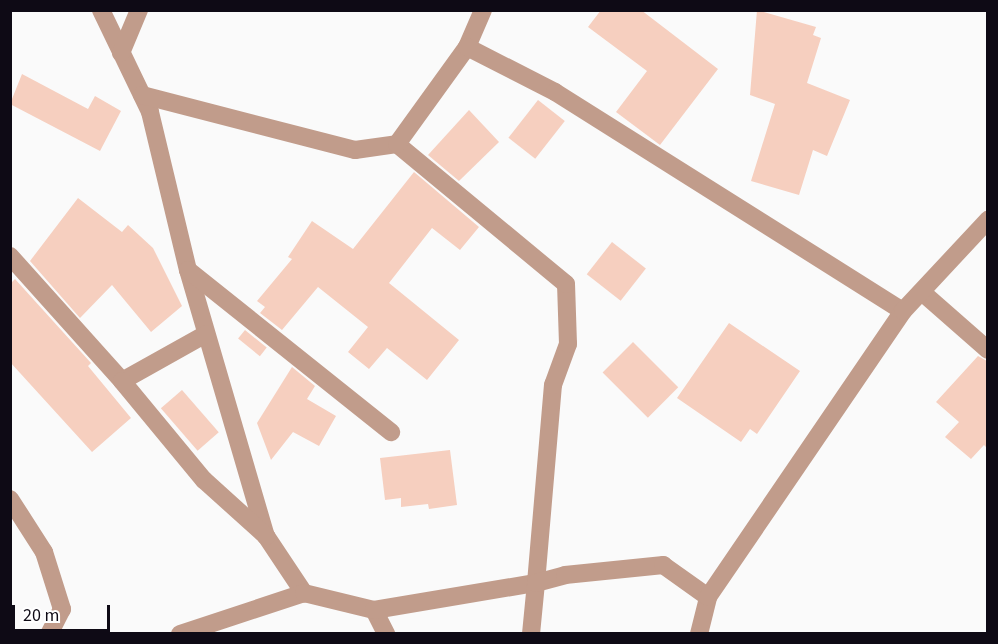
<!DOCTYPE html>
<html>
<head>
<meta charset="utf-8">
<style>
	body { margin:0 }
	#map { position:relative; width:998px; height:644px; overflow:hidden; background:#fafafa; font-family:"Source Sans 3",sans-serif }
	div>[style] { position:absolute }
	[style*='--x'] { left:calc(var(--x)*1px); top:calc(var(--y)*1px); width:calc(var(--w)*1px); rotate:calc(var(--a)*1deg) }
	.building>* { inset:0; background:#f6cfbf; transform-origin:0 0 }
	.street>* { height:18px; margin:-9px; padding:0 9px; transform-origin:9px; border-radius:9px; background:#c19c8b }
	span { translate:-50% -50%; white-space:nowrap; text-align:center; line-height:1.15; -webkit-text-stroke:6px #fff; paint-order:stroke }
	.frame { position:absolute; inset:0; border:12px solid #0e0a15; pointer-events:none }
	.scale { position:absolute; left:12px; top:605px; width:98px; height:27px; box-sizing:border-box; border:3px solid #0e0a15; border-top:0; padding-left:8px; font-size:18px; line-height:21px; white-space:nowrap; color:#0e0a15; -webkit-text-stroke:4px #fff; paint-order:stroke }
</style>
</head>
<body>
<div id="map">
	<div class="building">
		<div style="clip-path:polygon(601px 10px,641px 10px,718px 69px,660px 145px,616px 112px,647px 71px,588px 27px)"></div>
		<div style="clip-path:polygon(757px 10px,816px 27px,813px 35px,821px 38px,807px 83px,850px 100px,827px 156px,813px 150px,799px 195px,751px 181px,775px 104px,750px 95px)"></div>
		<div style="clip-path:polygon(22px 74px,88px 109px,95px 96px,121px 111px,100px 151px,10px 104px)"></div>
		<div style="left:538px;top:100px;width:34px;height:48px;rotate:38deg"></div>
		<div style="clip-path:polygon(469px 110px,499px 142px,459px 181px,428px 155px)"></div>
		<div style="clip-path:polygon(414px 172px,479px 227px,460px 250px,432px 228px,389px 283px,459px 340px,427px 380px,387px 348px,369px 369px,348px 352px,368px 327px,318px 287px,282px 330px,260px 313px,265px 307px,257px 301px,292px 259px,288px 257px,312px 221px,353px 249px)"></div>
		<div style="clip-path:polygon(78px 198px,122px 232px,128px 225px,153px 248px,182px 306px,151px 332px,112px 285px,80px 318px,30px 261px)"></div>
		<div style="left:612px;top:242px;width:43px;height:41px;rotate:38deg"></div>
		<div style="clip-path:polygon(15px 279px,91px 363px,88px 366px,131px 418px,92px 452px,10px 362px,10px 284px)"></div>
		<div style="clip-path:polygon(729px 323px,800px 371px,757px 434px,750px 429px,741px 442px,677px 398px)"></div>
		<div style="left:245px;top:330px;width:28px;height:11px;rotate:39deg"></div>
		<div style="left:633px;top:342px;width:64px;height:43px;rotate:45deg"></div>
		<div style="clip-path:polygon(978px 356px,987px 361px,987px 448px,984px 445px,971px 459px,945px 437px,959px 422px,936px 402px)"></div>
		<div style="clip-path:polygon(292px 367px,315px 386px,307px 399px,336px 416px,319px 446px,293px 432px,271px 460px,257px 423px)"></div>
		<div style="left:182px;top:390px;width:56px;height:28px;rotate:49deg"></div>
		<div style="clip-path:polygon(450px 450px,457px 505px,429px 509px,428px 504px,401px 507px,401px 498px,385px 500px,380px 458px)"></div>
	</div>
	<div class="street">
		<div style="--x:101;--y:10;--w:113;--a:64.3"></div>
		<div style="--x:150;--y:112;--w:163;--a:76.5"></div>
		<div style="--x:188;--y:270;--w:277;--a:73.7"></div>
		<div style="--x:266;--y:536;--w:69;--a:56.3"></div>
		<div style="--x:467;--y:47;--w:40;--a:-66.6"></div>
		<div style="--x:121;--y:53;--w:47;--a:-67.3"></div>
		<div style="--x:142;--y:95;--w:220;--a:14.5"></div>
		<div style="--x:355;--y:150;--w:42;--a:-8.1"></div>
		<div style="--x:10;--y:256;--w:168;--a:48.1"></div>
		<div style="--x:188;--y:270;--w:260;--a:38.6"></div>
		<div style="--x:923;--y:293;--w:86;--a:41.2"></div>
		<div style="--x:206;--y:334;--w:96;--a:150.8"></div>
		<div style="--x:122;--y:381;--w:129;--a:50.4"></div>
		<div style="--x:204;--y:480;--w:84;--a:42.1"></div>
		<div style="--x:10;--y:499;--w:63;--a:57.3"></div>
		<div style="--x:44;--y:552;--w:60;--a:72.5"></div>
		<div style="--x:62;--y:609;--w:28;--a:117"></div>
		<div style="--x:374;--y:610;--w:27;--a:63"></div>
		<div style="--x:180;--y:634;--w:131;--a:-18.3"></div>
		<div style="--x:304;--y:593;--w:72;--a:13.7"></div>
		<div style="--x:374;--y:610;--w:164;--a:-9.5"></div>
		<div style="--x:536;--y:583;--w:199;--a:-85.1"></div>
		<div style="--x:553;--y:385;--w:44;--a:-69.9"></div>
		<div style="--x:568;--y:344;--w:60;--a:-91.9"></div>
		<div style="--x:566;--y:284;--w:219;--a:-140.4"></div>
		<div style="--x:397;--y:144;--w:120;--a:-54.2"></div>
		<div style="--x:467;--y:47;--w:99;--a:27.1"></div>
		<div style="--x:555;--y:92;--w:411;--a:32.2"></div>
		<div style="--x:531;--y:634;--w:51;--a:-84.4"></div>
		<div style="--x:536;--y:583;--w:30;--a:-15"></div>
		<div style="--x:565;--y:575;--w:99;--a:-5.8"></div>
		<div style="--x:663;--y:565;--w:55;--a:35.4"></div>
		<div style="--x:699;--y:634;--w:38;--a:-76"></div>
		<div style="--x:708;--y:597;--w:346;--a:-55.7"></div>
		<div style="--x:903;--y:311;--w:125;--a:-47"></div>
	</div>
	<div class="frame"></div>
	<div class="scale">20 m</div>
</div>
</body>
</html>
